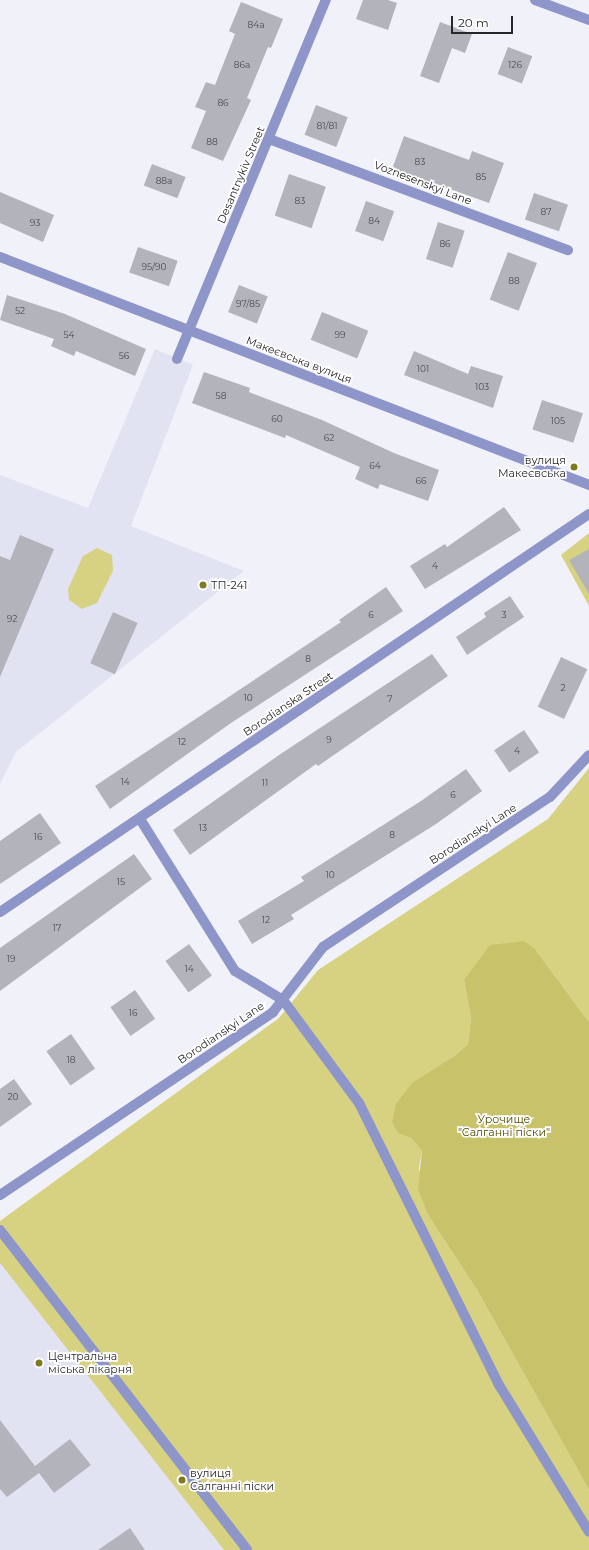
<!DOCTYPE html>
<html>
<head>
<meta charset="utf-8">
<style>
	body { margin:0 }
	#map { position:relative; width:589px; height:1550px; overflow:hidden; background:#f0f1f9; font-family:Montserrat,sans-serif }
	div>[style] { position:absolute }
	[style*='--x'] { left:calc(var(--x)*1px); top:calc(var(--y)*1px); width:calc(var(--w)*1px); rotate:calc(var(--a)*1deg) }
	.built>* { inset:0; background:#e1e3f2 }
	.green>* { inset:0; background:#d6d282 }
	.forest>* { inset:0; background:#c8c36b }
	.building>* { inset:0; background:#b3b4bb; transform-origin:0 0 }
	.street>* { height:10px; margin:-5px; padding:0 5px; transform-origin:5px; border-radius:5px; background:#8e95c9 }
	.dots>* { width:11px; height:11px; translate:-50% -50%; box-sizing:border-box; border:2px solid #fff; border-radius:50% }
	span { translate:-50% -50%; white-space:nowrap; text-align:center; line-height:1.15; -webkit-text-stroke:3.5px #fff; paint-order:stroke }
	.number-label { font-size:9px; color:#4b4b4f }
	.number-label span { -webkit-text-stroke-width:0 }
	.street-label { font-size:11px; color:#28282b }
	.poi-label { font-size:11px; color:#28282b }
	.right { translate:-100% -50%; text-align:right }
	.left { translate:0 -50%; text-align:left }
	.park-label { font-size:11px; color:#4f4b02 }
	.scale { position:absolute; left:451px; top:16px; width:62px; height:18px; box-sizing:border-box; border:2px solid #28282b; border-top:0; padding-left:5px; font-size:12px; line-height:14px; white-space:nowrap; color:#28282b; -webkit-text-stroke:3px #fff; paint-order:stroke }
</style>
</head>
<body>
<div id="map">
	<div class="built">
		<div style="clip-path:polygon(155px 349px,193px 365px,131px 526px,244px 571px,16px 752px,0 784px,0 475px,88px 508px)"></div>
		<div style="clip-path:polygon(0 1263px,156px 1463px,224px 1550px,0 1550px)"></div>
	</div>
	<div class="green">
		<div style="clip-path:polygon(589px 533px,589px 606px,561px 555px)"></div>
		<div style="clip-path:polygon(97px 548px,112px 555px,113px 571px,97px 603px,82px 609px,69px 600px,68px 589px,83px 556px)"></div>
		<div style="clip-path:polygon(589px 768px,589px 1022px,535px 949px,464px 980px,471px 1018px,468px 1044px,453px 1057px,398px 1132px,411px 1138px,422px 1151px,419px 1168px,428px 1215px,477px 1290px,589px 1490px,589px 1550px,224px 1550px,0 1263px,0 1221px,279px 1018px,318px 970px,548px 819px)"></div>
	</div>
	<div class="forest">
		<div style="clip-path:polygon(524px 941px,535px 949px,589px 1022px,589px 1490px,477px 1290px,428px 1215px,418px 1189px,422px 1151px,411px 1138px,398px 1133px,392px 1122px,396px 1104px,412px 1083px,453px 1057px,468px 1044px,471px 1018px,464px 980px,490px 945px)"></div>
	</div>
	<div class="building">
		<div style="clip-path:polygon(363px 0,388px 0,397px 3px,388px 30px,356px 19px)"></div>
		<div style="clip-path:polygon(241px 2px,283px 19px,271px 48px,268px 47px,247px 98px,251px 100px,223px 161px,191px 148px,206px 111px,195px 107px,206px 82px,215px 85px,235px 34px,229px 31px)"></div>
		<div style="clip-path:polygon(440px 22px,472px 34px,465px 53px,452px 48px,439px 83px,420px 76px)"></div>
		<div style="left:508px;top:47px;width:26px;height:29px;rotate:21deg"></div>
		<div style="left:316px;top:105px;width:34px;height:32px;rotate:21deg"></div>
		<div style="clip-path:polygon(404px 136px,469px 160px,472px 151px,504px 163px,489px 203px,436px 184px,435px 187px,391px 172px)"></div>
		<div style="left:152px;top:164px;width:36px;height:23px;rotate:21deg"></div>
		<div style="left:289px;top:174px;width:39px;height:44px;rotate:19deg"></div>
		<div style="clip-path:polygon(0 192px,54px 215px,43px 242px,0 223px)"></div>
		<div style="left:534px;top:193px;width:36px;height:28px;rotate:19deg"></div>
		<div style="left:366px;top:201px;width:30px;height:32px;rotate:20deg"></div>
		<div style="left:438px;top:222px;width:28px;height:39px;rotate:18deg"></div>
		<div style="left:138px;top:247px;width:42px;height:27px;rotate:19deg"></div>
		<div style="left:508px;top:252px;width:31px;height:51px;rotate:21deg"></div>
		<div style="left:239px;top:285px;width:31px;height:29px;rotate:22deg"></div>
		<div style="clip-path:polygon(7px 295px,65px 314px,146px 349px,135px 376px,76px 351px,74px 356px,51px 346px,54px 339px,0 320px)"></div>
		<div style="left:322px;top:312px;width:50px;height:30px;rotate:22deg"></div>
		<div style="clip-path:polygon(414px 351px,468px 374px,471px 366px,503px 376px,493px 408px,404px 375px)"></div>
		<div style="clip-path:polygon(204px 372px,250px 388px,249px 392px,322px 420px,394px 453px,439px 470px,428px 501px,380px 484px,378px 489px,355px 479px,360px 467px,286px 435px,285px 438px,192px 403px)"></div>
		<div style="left:542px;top:400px;width:43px;height:31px;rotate:18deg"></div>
		<div style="clip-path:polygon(504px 507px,521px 530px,425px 589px,410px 566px,445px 544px,447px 547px)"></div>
		<div style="clip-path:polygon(20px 535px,54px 549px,0 677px,0 556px,10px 560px)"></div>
		<div style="clip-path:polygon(589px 549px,589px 594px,569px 560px)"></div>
		<div style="clip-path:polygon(386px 587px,403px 611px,231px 723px,110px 809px,95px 786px,341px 622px,339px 620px)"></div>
		<div style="clip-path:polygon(510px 596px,524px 617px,467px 655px,456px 637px,486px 617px,484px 613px)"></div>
		<div style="left:113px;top:612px;width:27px;height:56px;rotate:24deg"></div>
		<div style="clip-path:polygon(432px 654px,448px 676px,318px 766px,316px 764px,190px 855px,173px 830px,279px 755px)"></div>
		<div style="left:561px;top:657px;width:29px;height:55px;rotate:25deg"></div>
		<div style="left:524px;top:730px;width:27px;height:36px;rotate:56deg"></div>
		<div style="clip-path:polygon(466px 769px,482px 791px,436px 824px,291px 915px,294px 919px,252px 944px,238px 921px,304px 881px,301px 877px,421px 801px)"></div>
		<div style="clip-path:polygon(40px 813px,61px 843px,0 884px,0 841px)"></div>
		<div style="clip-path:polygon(134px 854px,152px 879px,0 991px,0 948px)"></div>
		<div style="left:189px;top:944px;width:39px;height:29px;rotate:54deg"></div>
		<div style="left:135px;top:990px;width:35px;height:30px;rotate:55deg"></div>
		<div style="left:71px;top:1034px;width:42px;height:30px;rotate:55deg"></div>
		<div style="clip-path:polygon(14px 1079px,32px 1104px,0 1127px,0 1089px)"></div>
		<div style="clip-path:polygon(0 1420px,35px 1466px,70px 1439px,91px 1465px,54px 1493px,39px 1473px,7px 1497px,0 1489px)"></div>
		<div style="clip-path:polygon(130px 1528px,145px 1550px,98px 1550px)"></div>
	</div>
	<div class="street">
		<div style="--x:535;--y:0;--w:58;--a:20.3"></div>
		<div style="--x:269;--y:139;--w:319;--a:20.4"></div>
		<div style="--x:0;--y:257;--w:632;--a:21.16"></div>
		<div style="--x:177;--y:359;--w:389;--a:-67.5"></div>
		<div style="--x:140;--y:819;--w:179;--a:58"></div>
		<div style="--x:235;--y:971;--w:56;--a:31.1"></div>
		<div style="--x:283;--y:1000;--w:128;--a:53.6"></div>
		<div style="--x:359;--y:1103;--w:315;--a:63.6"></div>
		<div style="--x:499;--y:1385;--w:172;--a:58.5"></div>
		<div style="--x:0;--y:912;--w:711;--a:-34.05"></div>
		<div style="--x:0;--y:1195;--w:329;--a:-33.8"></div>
		<div style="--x:273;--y:1012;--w:82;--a:-52.4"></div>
		<div style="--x:323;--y:947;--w:272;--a:-33.5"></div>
		<div style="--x:550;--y:797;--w:57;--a:-47.1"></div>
		<div style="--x:0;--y:1230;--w:404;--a:52.3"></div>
	</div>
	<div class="dots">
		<div style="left:574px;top:467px;background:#7f7a20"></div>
		<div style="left:203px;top:585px;background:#7f7a20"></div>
		<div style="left:39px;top:1363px;background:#7f7a20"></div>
		<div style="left:182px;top:1480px;background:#7f7a20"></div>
	</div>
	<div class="number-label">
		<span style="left:256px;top:25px">84а</span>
		<span style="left:242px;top:65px">86а</span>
		<span style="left:515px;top:65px">126</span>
		<span style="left:223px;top:103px">86</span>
		<span style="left:327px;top:126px">81/81</span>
		<span style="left:212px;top:142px">88</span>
		<span style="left:420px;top:162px">83</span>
		<span style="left:481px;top:177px">85</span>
		<span style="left:164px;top:181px">88а</span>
		<span style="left:300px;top:201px">83</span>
		<span style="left:546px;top:212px">87</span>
		<span style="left:374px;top:221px">84</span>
		<span style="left:35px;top:223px">93</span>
		<span style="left:445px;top:244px">86</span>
		<span style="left:154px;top:267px">95/90</span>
		<span style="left:514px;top:281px">88</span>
		<span style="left:248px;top:304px">97/85</span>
		<span style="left:20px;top:311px">52</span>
		<span style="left:69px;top:335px">54</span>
		<span style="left:340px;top:335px">99</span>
		<span style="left:124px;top:356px">56</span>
		<span style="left:423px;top:369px">101</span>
		<span style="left:482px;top:387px">103</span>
		<span style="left:221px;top:396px">58</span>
		<span style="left:277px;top:419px">60</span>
		<span style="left:558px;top:421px">105</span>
		<span style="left:329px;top:438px">62</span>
		<span style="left:375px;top:466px">64</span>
		<span style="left:421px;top:481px">66</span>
		<span style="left:435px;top:566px">4</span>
		<span style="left:371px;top:615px">6</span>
		<span style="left:504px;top:615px">3</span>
		<span style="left:12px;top:619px">92</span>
		<span style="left:308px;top:659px">8</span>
		<span style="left:563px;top:688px">2</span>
		<span style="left:248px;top:698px">10</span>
		<span style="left:390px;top:699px">7</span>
		<span style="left:329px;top:740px">9</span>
		<span style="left:182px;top:742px">12</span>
		<span style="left:517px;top:751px">4</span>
		<span style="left:125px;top:782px">14</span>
		<span style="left:265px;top:783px">11</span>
		<span style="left:453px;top:795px">6</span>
		<span style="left:203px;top:828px">13</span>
		<span style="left:392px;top:835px">8</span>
		<span style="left:38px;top:837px">16</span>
		<span style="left:330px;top:875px">10</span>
		<span style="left:121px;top:882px">15</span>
		<span style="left:266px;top:920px">12</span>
		<span style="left:57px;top:928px">17</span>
		<span style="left:11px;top:959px">19</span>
		<span style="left:189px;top:969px">14</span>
		<span style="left:133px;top:1013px">16</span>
		<span style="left:71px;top:1060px">18</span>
		<span style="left:13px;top:1097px">20</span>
	</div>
	<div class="street-label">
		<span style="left:241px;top:175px;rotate:-67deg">Desantnykiv Street</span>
		<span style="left:423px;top:183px;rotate:21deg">Voznesenskyi Lane</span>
		<span style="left:299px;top:360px;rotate:21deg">Макеєвська вулиця</span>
		<span style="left:288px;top:704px;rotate:-34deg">Borodianska Street</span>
		<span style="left:473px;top:834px;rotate:-33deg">Borodianskyi Lane</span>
		<span style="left:221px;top:1033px;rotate:-34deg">Borodianskyi Lane</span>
	</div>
	<div class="poi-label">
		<span class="right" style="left:566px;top:467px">вулиця<br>Макеєвська</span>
		<span class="left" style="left:211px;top:585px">ТП-241</span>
		<span class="left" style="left:48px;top:1363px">Центральна<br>міська лікарня</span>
		<span class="left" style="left:190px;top:1480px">вулиця<br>Салганні піски</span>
	</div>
	<div class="park-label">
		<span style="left:504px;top:1126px">Урочище<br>"Салганні піски"</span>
	</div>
	<div class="scale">20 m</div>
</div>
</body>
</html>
